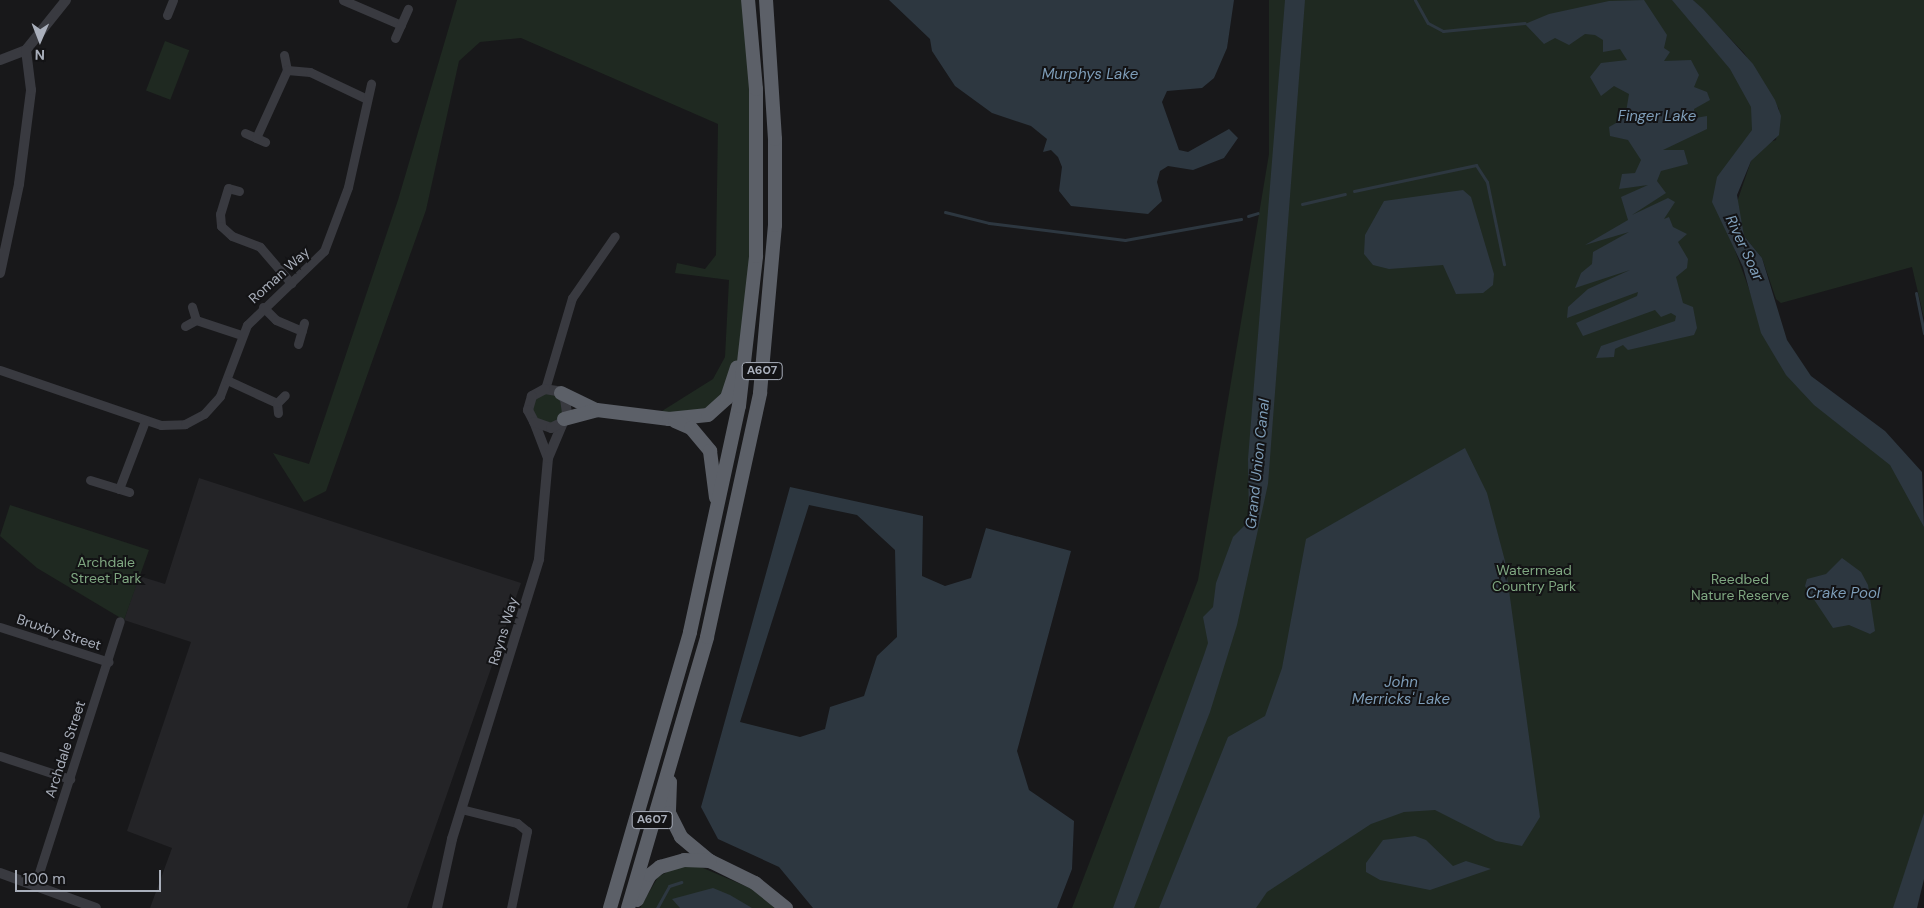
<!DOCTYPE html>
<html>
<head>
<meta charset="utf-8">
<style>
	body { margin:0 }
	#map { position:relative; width:1924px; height:908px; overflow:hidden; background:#18181a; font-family:"DM Sans",sans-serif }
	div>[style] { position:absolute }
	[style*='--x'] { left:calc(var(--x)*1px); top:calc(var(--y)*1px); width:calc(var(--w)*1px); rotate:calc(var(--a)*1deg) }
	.built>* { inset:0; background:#242427 }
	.green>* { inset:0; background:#1f2921; transform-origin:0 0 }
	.water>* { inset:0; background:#2d3740 }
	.stream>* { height:3px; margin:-1.5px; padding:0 1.5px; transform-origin:1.5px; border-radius:1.5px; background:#2d3740 }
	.minor>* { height:9px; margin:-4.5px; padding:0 4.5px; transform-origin:4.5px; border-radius:4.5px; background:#393a40 }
	.tertiary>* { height:10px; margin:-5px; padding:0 5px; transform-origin:5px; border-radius:5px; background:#393a40 }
	.trunk>* { height:14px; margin:-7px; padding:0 7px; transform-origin:7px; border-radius:7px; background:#5c6068 }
	span { translate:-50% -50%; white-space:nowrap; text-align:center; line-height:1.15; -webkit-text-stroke:4px #131315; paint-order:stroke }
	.shield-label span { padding:1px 4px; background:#131315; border:1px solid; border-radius:4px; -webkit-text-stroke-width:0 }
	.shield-label { font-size:12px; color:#a9afbb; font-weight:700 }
	.street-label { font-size:14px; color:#a9afbb }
	.park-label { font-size:14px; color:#7fa781 }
	.water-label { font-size:15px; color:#7e9db8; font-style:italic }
	.north { position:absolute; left:15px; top:15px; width:50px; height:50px; -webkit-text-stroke:4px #131315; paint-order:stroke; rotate:181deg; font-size:14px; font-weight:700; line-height:20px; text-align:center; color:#a9afbb }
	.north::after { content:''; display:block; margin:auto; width:18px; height:22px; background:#a9afbb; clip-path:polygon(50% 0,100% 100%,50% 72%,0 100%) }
	.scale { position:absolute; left:15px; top:870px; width:146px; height:22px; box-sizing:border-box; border:2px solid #a9afbb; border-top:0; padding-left:6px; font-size:15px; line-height:18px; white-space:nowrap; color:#a9afbb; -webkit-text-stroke:4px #131315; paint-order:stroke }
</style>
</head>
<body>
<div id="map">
	<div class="built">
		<div style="clip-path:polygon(199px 478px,521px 583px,407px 908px,150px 908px,172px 848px,127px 831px,191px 642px,124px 620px,139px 576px,165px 584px)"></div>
	</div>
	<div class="green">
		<div style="clip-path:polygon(457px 0,748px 0,756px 89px,749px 321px,734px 380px,718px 407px,669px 419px,662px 411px,713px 379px,725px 357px,729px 280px,675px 273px,677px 263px,705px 269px,716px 255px,718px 124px,521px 38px,480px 42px,459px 61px,426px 210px,326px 491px,304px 502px,273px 453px,309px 464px,398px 200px)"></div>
		<div style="clip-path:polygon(1269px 0,1676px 0,1721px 50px,1760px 111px,1758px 125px,1715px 195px,1770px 347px,1893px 456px,1924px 526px,1924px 819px,1898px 908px,1072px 908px,1198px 580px,1269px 154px)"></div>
		<div style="clip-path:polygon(1693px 0,1924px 0,1924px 318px,1912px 267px,1781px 303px,1776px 299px,1762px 258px,1744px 236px,1736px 205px,1751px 161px,1764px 144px,1776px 140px,1779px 109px,1744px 53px)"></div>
		<div style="left:165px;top:41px;width:26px;height:53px;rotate:21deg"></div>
		<div style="clip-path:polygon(557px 391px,566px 416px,542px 427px,529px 403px,532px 396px)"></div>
		<div style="clip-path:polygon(10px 505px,149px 550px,124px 620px,37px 568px,0 536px)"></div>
		<div style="clip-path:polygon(696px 865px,757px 891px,777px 908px,640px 908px,658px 877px,676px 867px)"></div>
	</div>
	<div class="water">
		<div style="clip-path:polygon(889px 0,1234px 0,1227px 48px,1214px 78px,1202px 88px,1167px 91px,1162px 102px,1179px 150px,1188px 152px,1229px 129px,1238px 138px,1224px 158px,1193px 170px,1168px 166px,1160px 171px,1157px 182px,1162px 201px,1148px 214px,1071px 206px,1059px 191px,1062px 167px,1058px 157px,1051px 150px,1043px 152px,1047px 139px,1031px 126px,992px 113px,955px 86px,932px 51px,930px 39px)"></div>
		<div style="clip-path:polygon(1285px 0,1305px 0,1268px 484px,1237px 625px,1210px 712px,1134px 908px,1113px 908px,1204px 655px,1208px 643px,1203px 617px,1213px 607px,1216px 583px,1233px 537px,1249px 521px,1248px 459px)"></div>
		<div style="clip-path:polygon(1644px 0,1667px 35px,1664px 48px,1670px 52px,1664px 61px,1691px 60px,1699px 75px,1694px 87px,1707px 92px,1710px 100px,1694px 109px,1695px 118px,1707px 116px,1707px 129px,1663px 150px,1684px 150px,1688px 164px,1661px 171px,1657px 181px,1666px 193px,1632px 215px,1668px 198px,1675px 202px,1664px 219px,1669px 217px,1673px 227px,1687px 234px,1678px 242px,1688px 259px,1687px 268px,1676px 277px,1683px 303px,1693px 307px,1697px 328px,1694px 335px,1628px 350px,1623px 345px,1615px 349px,1614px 357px,1596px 358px,1601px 346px,1675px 321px,1676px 316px,1671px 313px,1661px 317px,1655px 310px,1583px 336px,1576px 323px,1637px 296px,1638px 292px,1567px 318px,1568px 307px,1588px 289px,1630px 270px,1575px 288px,1581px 273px,1592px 264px,1593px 252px,1629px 232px,1585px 245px,1628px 220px,1621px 197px,1648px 185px,1619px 189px,1622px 174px,1635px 173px,1641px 160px,1628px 140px,1610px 136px,1609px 127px,1625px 118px,1629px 94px,1614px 86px,1601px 96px,1590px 77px,1601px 63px,1627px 60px,1620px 49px,1603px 52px,1603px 40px,1595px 35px,1585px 34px,1569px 45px,1555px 38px,1544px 44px,1525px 24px,1549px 14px,1609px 1px)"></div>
		<div style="clip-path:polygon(1672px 0,1693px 0,1703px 9px,1753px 64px,1775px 100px,1781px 116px,1779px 135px,1751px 161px,1737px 195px,1744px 236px,1762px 258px,1787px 340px,1811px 376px,1885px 431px,1922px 472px,1924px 527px,1890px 465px,1814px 405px,1786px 375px,1761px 333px,1743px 267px,1712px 202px,1717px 177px,1752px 130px,1751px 107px,1730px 69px)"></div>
		<div style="clip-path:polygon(1463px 190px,1471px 197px,1494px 274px,1493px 285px,1483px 293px,1456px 294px,1443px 265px,1389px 269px,1373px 265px,1364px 254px,1365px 235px,1384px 201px)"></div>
		<div style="clip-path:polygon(1465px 448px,1487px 493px,1505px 561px,1540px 817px,1522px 846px,1496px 841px,1435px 810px,1404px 812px,1371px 824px,1267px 892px,1256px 908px,1159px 908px,1228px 737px,1265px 716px,1282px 668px,1306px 539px)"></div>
		<div style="clip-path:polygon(evenodd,790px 487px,923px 516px,922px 576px,945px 586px,971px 578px,986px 528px,1071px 551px,1017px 751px,1029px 790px,1074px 821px,1072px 869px,1057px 908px,813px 908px,779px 867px,718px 839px,701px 807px,790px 487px,809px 505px,857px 515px,895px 550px,897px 637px,877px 656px,864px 696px,830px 707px,825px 729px,800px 737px,740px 722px,809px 505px)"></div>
		<div style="clip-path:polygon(1842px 558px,1861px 572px,1868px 585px,1875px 631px,1870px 634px,1849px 625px,1833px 628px,1805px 586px,1807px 579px,1826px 574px)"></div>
		<div style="clip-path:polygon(1924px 813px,1924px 879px,1917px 908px,1893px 908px)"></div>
		<div style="clip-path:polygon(1415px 836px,1426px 840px,1453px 866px,1466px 861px,1491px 869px,1430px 890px,1380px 880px,1366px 872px,1366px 863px,1383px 840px)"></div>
		<div style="clip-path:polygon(713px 888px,730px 895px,752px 908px,680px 908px,672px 899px)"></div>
	</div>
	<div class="stream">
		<div style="--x:1415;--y:0;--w:26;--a:61"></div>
		<div style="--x:1428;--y:23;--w:17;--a:28"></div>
		<div style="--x:1443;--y:31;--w:82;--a:-5.6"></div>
		<div style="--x:1354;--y:191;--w:125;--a:-12"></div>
		<div style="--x:1476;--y:165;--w:20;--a:57"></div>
		<div style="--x:1487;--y:182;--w:84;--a:78.3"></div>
		<div style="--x:1302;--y:204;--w:44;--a:-13.1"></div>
		<div style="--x:945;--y:212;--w:45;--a:14"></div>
		<div style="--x:989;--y:223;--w:137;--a:7.1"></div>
		<div style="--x:1125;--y:240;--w:118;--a:-10.3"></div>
		<div style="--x:1248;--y:216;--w:10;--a:-17"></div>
		<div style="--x:1916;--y:293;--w:41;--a:78.7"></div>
		<div style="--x:657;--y:908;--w:25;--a:-61"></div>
		<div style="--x:669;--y:886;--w:13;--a:-18"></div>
	</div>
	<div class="minor">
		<div style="--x:343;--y:0;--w:63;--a:23.3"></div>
		<div style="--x:167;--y:15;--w:16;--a:-68"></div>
		<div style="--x:395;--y:38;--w:32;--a:-66"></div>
		<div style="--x:284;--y:55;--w:15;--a:79"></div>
		<div style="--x:245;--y:133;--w:22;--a:24"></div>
		<div style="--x:256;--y:138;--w:75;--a:-65.5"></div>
		<div style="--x:287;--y:70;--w:23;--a:5"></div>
		<div style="--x:310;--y:72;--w:61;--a:25.3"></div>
		<div style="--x:239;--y:191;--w:11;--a:-165"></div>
		<div style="--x:228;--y:188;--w:27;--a:107"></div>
		<div style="--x:220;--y:214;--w:12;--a:85"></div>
		<div style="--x:221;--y:226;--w:15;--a:42"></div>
		<div style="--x:232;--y:236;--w:30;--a:21"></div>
		<div style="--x:260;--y:247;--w:48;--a:49.3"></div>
		<div style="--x:263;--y:307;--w:18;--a:45"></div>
		<div style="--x:276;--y:320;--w:28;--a:23"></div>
		<div style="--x:196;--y:320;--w:47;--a:18.4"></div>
		<div style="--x:185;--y:326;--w:13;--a:-29"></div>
		<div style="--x:196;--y:320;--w:14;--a:-107"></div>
		<div style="--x:298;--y:344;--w:22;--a:-74"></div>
		<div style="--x:0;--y:370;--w:170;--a:18.9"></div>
		<div style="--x:161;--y:425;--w:24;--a:-2"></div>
		<div style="--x:185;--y:424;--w:21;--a:-28"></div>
		<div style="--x:204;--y:414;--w:24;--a:-48"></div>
		<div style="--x:220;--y:396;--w:76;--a:-69.2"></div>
		<div style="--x:247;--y:325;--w:107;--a:-43.9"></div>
		<div style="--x:324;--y:251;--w:68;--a:-69.4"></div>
		<div style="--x:348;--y:187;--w:106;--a:-77.4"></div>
		<div style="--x:227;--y:380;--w:55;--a:24.7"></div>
		<div style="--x:545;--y:389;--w:95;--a:-73.5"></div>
		<div style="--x:572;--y:298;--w:75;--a:-55.3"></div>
		<div style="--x:278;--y:413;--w:10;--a:-96"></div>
		<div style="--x:277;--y:403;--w:11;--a:-45"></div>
		<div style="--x:90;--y:480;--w:41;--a:17.1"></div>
		<div style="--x:119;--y:489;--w:73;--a:-69.1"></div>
		<div style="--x:0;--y:627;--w:114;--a:17.8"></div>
		<div style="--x:0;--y:756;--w:74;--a:18.2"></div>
		<div style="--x:461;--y:809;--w:58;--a:14"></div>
		<div style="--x:517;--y:823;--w:13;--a:39"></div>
		<div style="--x:527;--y:831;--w:79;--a:101.7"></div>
		<div style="--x:35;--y:885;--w:277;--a:-72.2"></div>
	</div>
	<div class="tertiary">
		<div style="--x:0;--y:60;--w:28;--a:-21"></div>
		<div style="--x:26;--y:50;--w:64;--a:-51.3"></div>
		<div style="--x:0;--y:273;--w:91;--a:-77.9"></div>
		<div style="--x:19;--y:184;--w:95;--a:-82.7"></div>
		<div style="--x:31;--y:90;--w:40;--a:-97.1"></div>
		<div style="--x:535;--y:424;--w:36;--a:69"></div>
		<div style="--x:0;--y:873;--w:102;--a:20"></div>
		<div style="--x:437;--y:908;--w:71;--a:-77.7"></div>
		<div style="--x:452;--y:839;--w:293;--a:-72.7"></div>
		<div style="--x:539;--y:559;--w:101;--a:-84.9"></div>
		<div style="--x:548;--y:458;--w:49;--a:-67.1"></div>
		<div style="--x:567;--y:413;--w:14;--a:-98"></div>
		<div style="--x:565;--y:399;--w:11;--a:-135"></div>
		<div style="--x:557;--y:391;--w:12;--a:-171"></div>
		<div style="--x:545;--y:389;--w:15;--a:152"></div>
		<div style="--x:532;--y:396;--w:15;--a:106"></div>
		<div style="--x:528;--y:410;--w:13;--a:63"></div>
		<div style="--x:534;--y:422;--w:18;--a:19"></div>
		<div style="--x:551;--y:428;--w:13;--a:-27"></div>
	</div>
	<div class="trunk">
		<div style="--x:561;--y:393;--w:39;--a:26"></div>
		<div style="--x:564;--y:419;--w:34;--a:-15"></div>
		<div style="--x:597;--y:410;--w:73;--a:7.1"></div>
		<div style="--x:669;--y:419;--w:39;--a:-6"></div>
		<div style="--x:708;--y:415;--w:25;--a:-42"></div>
		<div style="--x:727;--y:398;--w:32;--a:-72"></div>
		<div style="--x:675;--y:421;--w:17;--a:24"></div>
		<div style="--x:691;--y:428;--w:30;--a:50"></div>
		<div style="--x:710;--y:451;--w:47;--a:82.7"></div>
		<div style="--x:670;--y:782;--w:31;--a:92"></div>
		<div style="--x:669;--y:813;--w:27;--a:63"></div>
		<div style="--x:681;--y:837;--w:38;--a:40"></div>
		<div style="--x:710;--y:861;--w:50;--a:26.1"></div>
		<div style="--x:755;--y:883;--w:40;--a:39"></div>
		<div style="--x:637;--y:900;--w:28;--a:-63"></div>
		<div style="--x:650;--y:875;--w:13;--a:-39"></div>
		<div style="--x:660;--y:867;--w:25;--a:-16"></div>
		<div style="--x:684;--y:860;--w:26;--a:2"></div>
		<div style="--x:610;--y:908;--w:287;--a:-73.8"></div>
		<div style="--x:690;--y:632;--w:231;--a:-77.8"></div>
		<div style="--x:739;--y:406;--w:151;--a:-83.5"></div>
		<div style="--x:756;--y:256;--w:167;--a:-90"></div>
		<div style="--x:756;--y:89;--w:89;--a:-95.1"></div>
		<div style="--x:628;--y:908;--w:282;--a:-73.7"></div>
		<div style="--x:707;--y:637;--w:250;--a:-77.7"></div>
		<div style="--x:760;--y:393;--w:169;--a:-84.9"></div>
		<div style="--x:775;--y:225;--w:86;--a:-90"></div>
		<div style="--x:775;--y:139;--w:139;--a:-93.7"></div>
	</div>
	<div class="shield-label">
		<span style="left:762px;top:371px">A607</span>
		<span style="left:652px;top:820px">A607</span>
	</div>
	<div class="street-label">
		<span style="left:279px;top:275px;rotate:-42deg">Roman Way</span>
		<span style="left:503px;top:631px;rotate:-73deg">Rayns Way</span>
		<span style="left:59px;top:632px;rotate:18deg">Bruxby Street</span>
		<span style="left:65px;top:749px;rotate:-72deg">Archdale Street</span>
	</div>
	<div class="park-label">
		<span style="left:106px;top:570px">Archdale<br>Street Park</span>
		<span style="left:1534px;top:578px">Watermead<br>Country Park</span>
		<span style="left:1740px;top:587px">Reedbed<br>Nature Reserve</span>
	</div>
	<div class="water-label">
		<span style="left:1090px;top:75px">Murphys Lake</span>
		<span style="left:1657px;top:117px">Finger Lake</span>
		<span style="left:1744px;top:248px;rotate:65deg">River Soar</span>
		<span style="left:1258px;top:464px;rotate:-84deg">Grand Union Canal</span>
		<span style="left:1843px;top:594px">Crake Pool</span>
		<span style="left:1401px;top:691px">John<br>Merricks' Lake</span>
	</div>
	<div class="north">N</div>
	<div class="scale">100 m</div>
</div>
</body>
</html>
